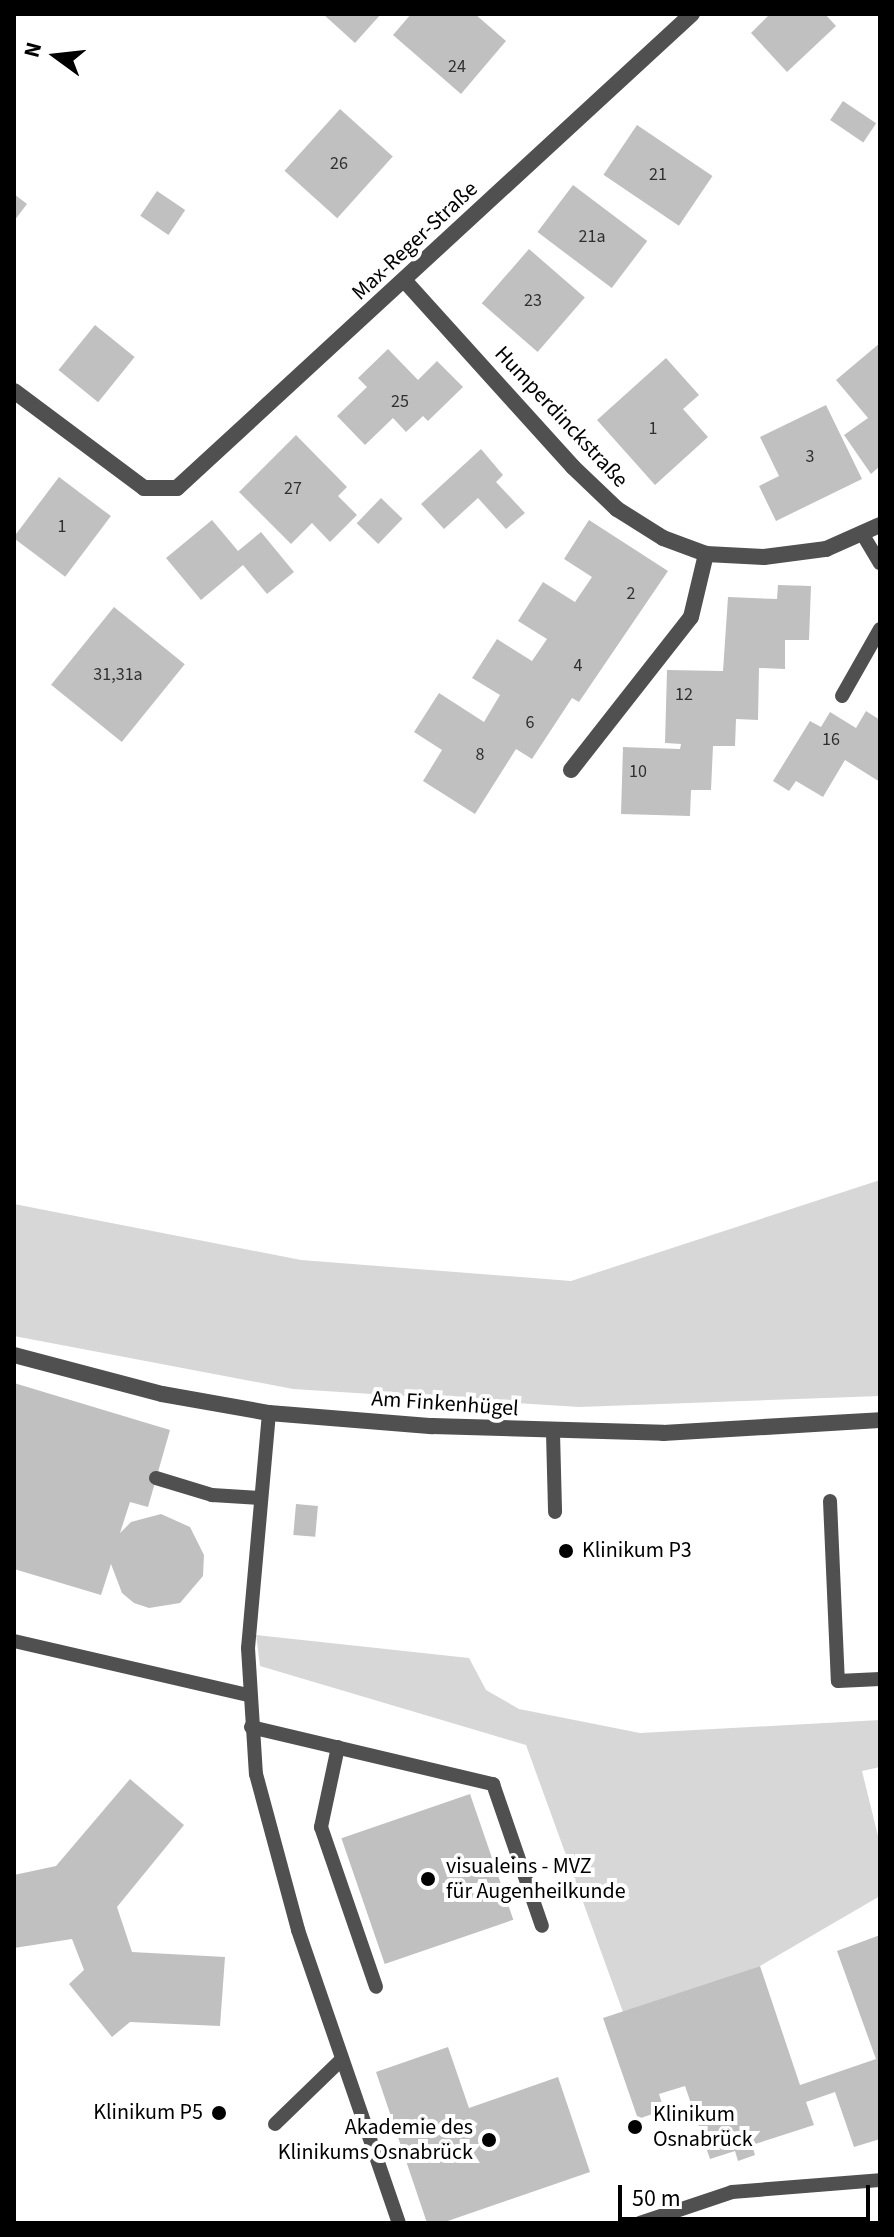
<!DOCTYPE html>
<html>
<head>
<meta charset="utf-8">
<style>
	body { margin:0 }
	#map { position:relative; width:894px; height:2237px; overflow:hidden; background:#fff; font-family:"Source Sans 3",sans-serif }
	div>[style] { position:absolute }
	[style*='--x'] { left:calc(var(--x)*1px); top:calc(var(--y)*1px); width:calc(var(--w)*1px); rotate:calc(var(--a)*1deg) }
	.green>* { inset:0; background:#d7d7d7 }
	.building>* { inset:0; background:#c0c0c0; transform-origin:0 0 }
	.service>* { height:14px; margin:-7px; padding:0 7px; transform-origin:7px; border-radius:7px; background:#505050 }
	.minor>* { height:16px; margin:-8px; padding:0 8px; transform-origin:8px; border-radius:8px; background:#505050 }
	.dots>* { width:22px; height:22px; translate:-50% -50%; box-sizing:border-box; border:4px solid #fff; border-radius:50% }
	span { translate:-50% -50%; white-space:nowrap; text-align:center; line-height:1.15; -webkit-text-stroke:8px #fff; paint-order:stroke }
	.number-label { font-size:18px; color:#303030 }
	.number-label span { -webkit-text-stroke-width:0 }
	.street-label { font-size:22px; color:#000 }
	.poi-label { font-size:22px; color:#000 }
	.left { translate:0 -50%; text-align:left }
	.right { translate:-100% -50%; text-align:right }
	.frame { position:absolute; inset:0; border:16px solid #000; pointer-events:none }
	.north { position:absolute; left:16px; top:16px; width:80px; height:80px; -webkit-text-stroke:6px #fff; paint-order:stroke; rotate:285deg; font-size:22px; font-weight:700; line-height:32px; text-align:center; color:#000 }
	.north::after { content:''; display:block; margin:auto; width:28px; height:36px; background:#000; clip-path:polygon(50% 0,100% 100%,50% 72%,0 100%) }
	.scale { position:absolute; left:618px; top:2185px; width:252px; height:36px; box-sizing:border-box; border:4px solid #000; border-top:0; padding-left:10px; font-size:24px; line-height:28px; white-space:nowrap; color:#000; -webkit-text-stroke:6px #fff; paint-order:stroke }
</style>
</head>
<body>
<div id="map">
	<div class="green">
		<div style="clip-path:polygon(880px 1180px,880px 1396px,579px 1407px,293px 1389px,14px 1336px,14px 1204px,301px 1260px,571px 1281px)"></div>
		<div style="clip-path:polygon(256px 1635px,469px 1658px,486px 1690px,519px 1709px,640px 1733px,880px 1720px,880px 1767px,862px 1771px,880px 1844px,880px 1896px,760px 1966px,623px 2012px,526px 1745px,260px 1666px)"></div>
	</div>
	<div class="building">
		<div style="clip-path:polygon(323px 14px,381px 14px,355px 43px)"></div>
		<div style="clip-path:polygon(411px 14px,475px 14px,506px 41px,461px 94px,393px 35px)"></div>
		<div style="clip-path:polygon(770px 14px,825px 14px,836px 26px,787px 72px,751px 33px)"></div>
		<div style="left:843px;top:101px;width:40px;height:23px;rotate:34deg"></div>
		<div style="left:340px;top:109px;width:71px;height:83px;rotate:42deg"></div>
		<div style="left:637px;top:125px;width:91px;height:60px;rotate:34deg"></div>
		<div style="left:573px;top:185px;width:93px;height:59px;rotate:37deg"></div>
		<div style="left:157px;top:191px;width:34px;height:30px;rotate:34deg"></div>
		<div style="clip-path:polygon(14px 194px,27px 204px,14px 221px)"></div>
		<div style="left:529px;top:249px;width:74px;height:72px;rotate:41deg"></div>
		<div style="left:95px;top:325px;width:51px;height:58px;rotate:39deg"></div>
		<div style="clip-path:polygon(880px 343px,880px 466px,871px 474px,844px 435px,868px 418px,836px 380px)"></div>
		<div style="clip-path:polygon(388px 349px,418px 380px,437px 361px,463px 387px,428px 421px,423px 416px,406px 432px,393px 418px,365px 445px,337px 416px,367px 387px,358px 378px)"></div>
		<div style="clip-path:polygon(666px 358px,699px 395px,683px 409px,708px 437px,655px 485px,597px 420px)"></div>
		<div style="clip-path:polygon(826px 405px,862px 479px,776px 521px,759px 486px,779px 476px,760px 437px)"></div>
		<div style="clip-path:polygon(296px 435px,347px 487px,338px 496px,357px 515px,330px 542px,312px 523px,291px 544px,239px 492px)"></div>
		<div style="clip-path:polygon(481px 449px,503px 475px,496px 482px,525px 513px,506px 529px,478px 498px,444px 529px,421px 504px)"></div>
		<div style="left:59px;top:477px;width:65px;height:76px;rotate:37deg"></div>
		<div style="left:381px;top:498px;width:30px;height:35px;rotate:44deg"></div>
		<div style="clip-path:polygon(212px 520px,238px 551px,261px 532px,294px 572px,267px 594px,243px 565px,201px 600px,166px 558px)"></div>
		<div style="clip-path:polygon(589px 520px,668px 571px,579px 702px,572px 698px,532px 759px,516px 749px,475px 814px,423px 781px,442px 750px,414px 732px,439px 693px,484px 722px,500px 695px,472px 678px,497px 639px,532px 661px,547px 639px,518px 621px,543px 582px,575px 602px,592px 577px,564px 559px)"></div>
		<div style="clip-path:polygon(778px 585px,811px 586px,809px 640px,785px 640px,785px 669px,759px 668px,758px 720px,736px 719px,735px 746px,713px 746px,711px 790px,691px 790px,690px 816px,621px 814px,623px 747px,680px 749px,681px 744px,665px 743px,667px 670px,723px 671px,728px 597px,777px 599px)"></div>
		<div style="left:114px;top:607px;width:91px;height:100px;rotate:39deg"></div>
		<div style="clip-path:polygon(866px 711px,880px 720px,880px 782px,845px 760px,823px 797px,796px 781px,789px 791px,773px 781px,810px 721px,821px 727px,830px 712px,856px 728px)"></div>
		<div style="clip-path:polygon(14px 1383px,170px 1430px,148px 1507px,130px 1502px,120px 1533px,131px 1522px,161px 1514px,190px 1527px,204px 1555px,203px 1576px,180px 1603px,149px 1608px,134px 1603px,122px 1593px,111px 1564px,101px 1595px,14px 1569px)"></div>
		<div style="left:296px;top:1504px;width:22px;height:31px;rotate:5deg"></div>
		<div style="clip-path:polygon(130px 1779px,184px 1825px,117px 1907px,132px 1952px,225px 1957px,220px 2026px,130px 2022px,112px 2037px,69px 1984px,84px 1970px,72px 1939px,14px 1948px,14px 1875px,56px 1866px)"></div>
		<div style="left:470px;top:1794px;width:133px;height:136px;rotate:71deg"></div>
		<div style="clip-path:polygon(880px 1935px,880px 2139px,854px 2147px,835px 2092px,806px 2102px,814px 2125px,752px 2145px,755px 2155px,738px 2161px,735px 2151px,710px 2159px,685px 2086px,659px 2094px,664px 2110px,638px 2119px,603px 2018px,760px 1966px,800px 2085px,876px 2059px,837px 1951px)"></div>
		<div style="clip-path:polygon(448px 2047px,469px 2108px,558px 2077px,590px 2172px,442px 2223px,427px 2223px,376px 2072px)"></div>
	</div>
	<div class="service">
		<div style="--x:863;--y:535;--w:33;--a:59"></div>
		<div style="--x:842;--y:696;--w:77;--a:-60.4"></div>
		<div style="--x:269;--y:1413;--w:236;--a:95.1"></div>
		<div style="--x:248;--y:1648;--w:126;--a:86.4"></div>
		<div style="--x:256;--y:1774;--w:162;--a:74.9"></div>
		<div style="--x:298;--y:1930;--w:310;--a:71"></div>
		<div style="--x:553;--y:1433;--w:79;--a:88.5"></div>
		<div style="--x:156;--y:1478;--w:59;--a:16.9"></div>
		<div style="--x:212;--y:1495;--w:48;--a:3.6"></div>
		<div style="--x:830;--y:1501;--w:180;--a:87.5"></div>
		<div style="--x:838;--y:1681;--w:42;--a:-2.7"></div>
		<div style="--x:14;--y:1641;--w:240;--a:13"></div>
		<div style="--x:251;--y:1727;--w:249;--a:13.3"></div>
		<div style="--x:493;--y:1784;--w:150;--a:71"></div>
		<div style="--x:338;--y:1747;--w:82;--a:102"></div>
		<div style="--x:321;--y:1827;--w:169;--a:71"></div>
		<div style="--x:275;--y:2124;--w:93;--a:-44.1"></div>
		<div style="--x:640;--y:2223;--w:97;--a:-18.6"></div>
		<div style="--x:732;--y:2192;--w:148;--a:-4.6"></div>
	</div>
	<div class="minor">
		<div style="--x:404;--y:280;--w:252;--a:47.9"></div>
		<div style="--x:573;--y:467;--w:61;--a:43.7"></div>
		<div style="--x:617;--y:509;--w:54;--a:32.2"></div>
		<div style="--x:663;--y:538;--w:46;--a:20.4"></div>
		<div style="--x:706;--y:554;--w:58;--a:3"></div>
		<div style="--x:764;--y:557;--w:63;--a:-7.4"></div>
		<div style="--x:826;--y:549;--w:59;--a:-24"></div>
		<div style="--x:14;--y:391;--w:162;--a:36.7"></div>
		<div style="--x:144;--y:488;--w:33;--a:0"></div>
		<div style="--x:177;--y:488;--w:700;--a:-42.63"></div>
		<div style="--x:571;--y:770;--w:194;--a:-51.9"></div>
		<div style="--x:691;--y:617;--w:65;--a:-76.6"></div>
		<div style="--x:14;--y:1355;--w:153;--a:14.8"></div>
		<div style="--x:162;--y:1394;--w:109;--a:10.1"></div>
		<div style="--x:269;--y:1413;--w:164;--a:4.6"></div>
		<div style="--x:432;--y:1426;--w:231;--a:1.7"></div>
		<div style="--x:663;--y:1433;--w:217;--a:-3.4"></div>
	</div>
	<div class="dots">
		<div style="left:566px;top:1551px;background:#000"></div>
		<div style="left:428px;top:1879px;background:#000"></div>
		<div style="left:219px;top:2113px;background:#000"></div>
		<div style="left:635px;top:2127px;background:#000"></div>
		<div style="left:489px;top:2140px;background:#000"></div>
	</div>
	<div class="number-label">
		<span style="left:457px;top:67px">24</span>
		<span style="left:339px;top:164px">26</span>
		<span style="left:658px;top:175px">21</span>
		<span style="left:592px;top:237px">21a</span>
		<span style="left:533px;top:301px">23</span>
		<span style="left:400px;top:402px">25</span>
		<span style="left:653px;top:429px">1</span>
		<span style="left:810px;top:457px">3</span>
		<span style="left:293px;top:489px">27</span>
		<span style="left:62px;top:527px">1</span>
		<span style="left:631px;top:594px">2</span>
		<span style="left:578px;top:666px">4</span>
		<span style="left:118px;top:675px">31,31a</span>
		<span style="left:684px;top:695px">12</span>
		<span style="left:530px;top:723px">6</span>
		<span style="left:831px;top:740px">16</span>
		<span style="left:480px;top:755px">8</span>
		<span style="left:638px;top:772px">10</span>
	</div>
	<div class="street-label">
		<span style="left:415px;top:241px;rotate:-43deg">Max-Reger-Straße</span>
		<span style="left:561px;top:417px;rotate:47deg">Humperdinckstraße</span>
		<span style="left:445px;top:1404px;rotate:4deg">Am Finkenhügel</span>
	</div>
	<div class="poi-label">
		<span class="left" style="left:582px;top:1551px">Klinikum P3</span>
		<span class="left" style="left:446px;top:1879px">visualeins - MVZ<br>für Augenheilkunde</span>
		<span class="right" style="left:203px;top:2113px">Klinikum P5</span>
		<span class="left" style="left:653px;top:2127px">Klinikum<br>Osnabrück</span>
		<span class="right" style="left:473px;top:2140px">Akademie des<br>Klinikums Osnabrück</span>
	</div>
	<div class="frame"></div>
	<div class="north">N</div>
	<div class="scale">50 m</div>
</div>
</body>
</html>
